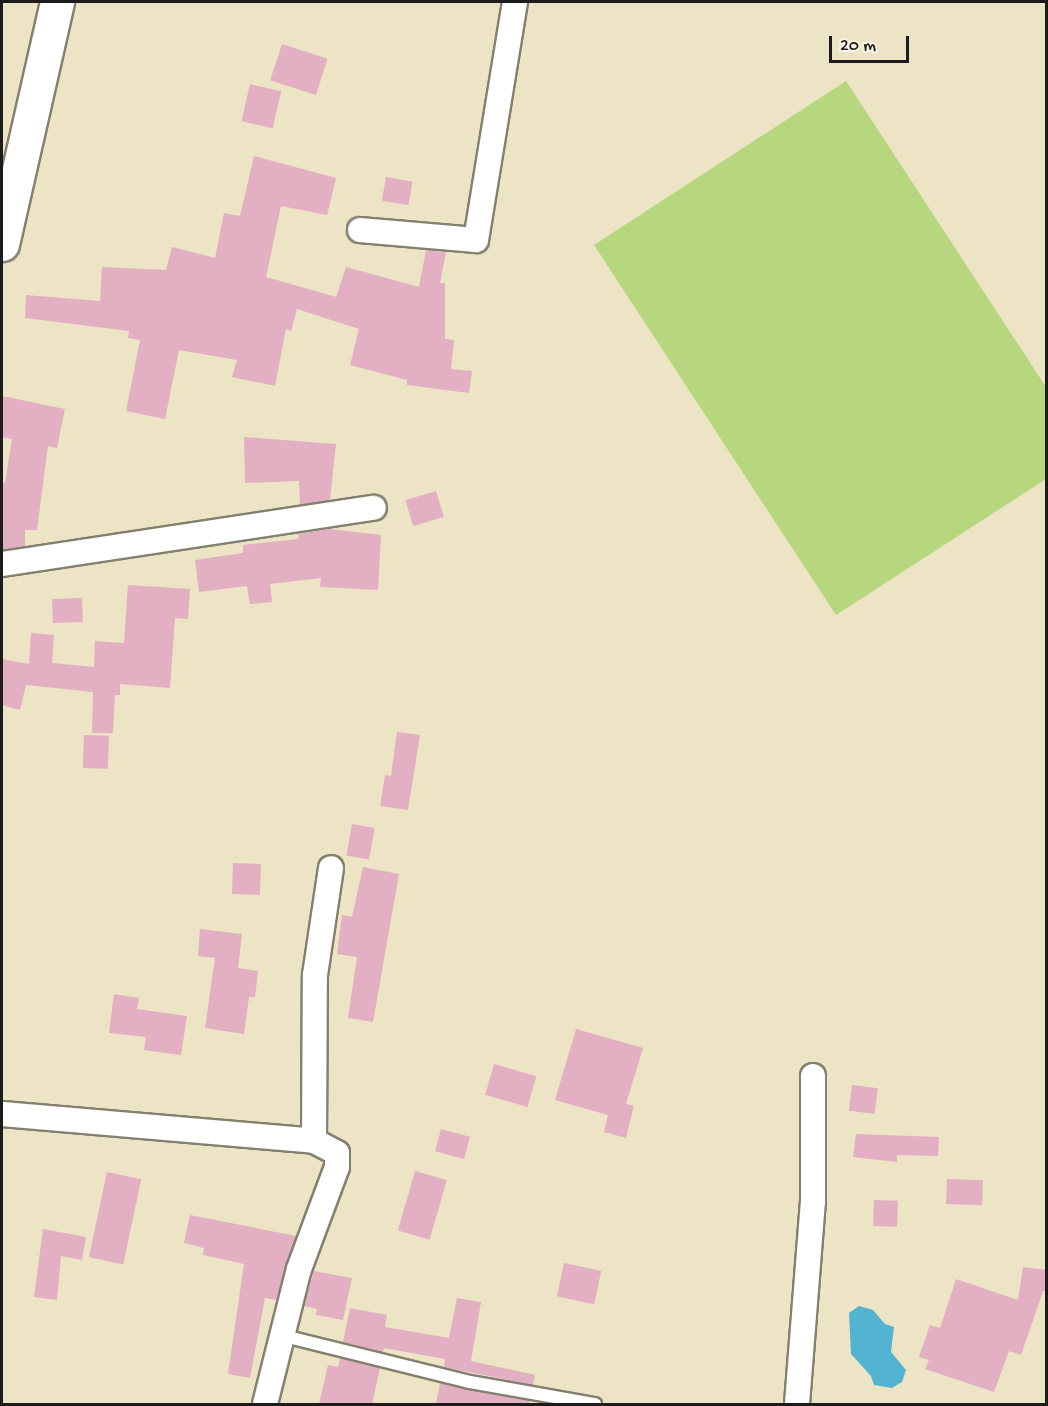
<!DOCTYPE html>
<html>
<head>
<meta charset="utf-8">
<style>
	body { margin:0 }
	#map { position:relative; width:1048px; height:1406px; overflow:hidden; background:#ece4c4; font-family:"Gochi Hand",sans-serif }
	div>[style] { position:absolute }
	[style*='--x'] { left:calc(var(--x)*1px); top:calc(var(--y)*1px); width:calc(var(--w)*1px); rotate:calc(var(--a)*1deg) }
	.green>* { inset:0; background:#b7d77e }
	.water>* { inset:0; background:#52b4d1 }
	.building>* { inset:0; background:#e2afc3; transform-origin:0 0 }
	.roads { filter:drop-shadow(2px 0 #848070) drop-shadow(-2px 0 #848070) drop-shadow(0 2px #848070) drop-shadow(0 -2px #848070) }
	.lane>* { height:12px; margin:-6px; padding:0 6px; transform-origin:6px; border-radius:6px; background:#fff }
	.street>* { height:24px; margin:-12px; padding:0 12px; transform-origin:12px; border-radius:12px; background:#fff }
	.secondary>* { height:33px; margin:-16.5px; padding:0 16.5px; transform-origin:16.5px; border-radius:16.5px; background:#fff }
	span { translate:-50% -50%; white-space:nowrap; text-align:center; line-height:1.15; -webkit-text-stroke:4.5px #fcf5e5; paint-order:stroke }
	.frame { position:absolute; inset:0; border:3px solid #1c1c1c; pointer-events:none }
	.scale { position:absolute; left:829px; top:36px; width:80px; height:27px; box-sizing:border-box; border:3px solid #1c1c1c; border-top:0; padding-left:8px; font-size:18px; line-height:21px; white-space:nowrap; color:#1c1c1c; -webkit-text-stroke:4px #fcf5e5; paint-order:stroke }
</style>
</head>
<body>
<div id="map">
	<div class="green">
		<div style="clip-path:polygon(846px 81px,1046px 387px,1046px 479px,836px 615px,594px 245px)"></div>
	</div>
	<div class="water">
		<div style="clip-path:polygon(859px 1306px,873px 1310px,885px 1324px,894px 1327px,891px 1352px,906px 1370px,902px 1382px,892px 1388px,874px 1385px,871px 1376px,851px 1354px,849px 1313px)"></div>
	</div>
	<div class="building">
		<div style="left:282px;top:44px;width:48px;height:38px;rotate:18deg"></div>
		<div style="left:250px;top:84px;width:32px;height:38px;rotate:13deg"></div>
		<div style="clip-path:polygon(254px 156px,336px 178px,327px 215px,281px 206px,266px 277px,336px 297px,346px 267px,419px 287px,426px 250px,446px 252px,440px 283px,445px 283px,445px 339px,454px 340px,451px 369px,472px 371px,469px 393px,407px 385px,407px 380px,350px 365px,359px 329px,297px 309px,291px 331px,286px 329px,275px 386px,232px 377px,237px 360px,179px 350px,165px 419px,126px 411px,140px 340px,128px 338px,129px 331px,25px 318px,26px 295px,100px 301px,102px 267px,166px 270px,172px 247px,215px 258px,224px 213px,240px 216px)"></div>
		<div style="left:386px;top:177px;width:27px;height:24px;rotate:10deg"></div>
		<div style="clip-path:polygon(2px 396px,65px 409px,57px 448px,48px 446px,37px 530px,25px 530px,25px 546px,2px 550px,2px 483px,5px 483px,12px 439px,2px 437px)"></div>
		<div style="clip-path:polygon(244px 437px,336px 444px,330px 500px,300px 505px,299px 481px,245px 483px)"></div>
		<div style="left:436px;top:491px;width:27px;height:32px;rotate:73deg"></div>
		<div style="clip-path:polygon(329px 529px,381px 535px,378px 590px,320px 587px,321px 578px,270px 584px,272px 602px,250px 604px,247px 586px,199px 592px,195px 560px,243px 553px,243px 545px,298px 539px,299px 534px)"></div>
		<div style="clip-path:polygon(128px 585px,190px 589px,188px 619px,175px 618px,170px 688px,120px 684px,120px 695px,115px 695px,113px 733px,92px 733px,93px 692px,26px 685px,20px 710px,2px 705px,2px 659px,29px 664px,31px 633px,54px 635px,52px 663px,94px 667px,95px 641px,124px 643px)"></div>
		<div style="left:82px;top:598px;width:24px;height:30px;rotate:88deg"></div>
		<div style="clip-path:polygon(397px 732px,420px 735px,408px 810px,380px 806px,385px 775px,391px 776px)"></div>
		<div style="left:84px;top:735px;width:25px;height:33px;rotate:2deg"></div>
		<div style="left:352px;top:824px;width:23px;height:32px;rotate:10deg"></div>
		<div style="left:233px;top:863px;width:28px;height:31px;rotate:2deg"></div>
		<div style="clip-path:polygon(363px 867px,399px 874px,373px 1022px,348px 1018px,357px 957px,337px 954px,342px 915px,352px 917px)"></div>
		<div style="clip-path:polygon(200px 929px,242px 934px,238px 968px,258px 971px,255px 997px,249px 997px,244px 1034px,205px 1028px,215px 958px,198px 956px)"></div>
		<div style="clip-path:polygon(114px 994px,139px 998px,137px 1009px,187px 1016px,181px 1055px,144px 1050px,146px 1037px,109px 1033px)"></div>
		<div style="clip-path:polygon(576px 1029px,643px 1048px,626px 1104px,634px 1106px,626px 1138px,604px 1132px,608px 1115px,555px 1100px)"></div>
		<div style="left:494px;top:1064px;width:44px;height:32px;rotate:16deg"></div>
		<div style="left:852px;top:1085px;width:26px;height:26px;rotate:7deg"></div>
		<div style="left:441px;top:1129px;width:30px;height:23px;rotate:15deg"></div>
		<div style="clip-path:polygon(856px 1134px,939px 1137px,938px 1156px,897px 1155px,897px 1162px,853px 1157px)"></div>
		<div style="left:415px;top:1171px;width:33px;height:62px;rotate:16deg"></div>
		<div style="left:107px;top:1172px;width:35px;height:87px;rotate:12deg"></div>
		<div style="left:947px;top:1179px;width:36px;height:25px;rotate:2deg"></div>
		<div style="left:874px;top:1200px;width:24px;height:26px;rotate:2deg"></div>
		<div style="clip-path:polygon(190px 1215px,296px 1236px,276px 1300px,265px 1298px,250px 1378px,228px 1374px,244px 1264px,203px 1255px,204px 1248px,184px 1243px)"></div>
		<div style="clip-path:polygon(43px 1229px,86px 1237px,82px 1260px,61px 1256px,57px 1300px,34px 1297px)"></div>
		<div style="left:564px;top:1263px;width:38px;height:34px;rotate:12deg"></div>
		<div style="clip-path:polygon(1023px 1267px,1047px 1270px,1047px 1291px,1043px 1291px,1021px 1355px,1009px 1351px,994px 1392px,925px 1369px,929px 1360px,919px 1357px,930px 1325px,940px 1328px,956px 1279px,1018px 1300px)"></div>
		<div style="clip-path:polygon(314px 1271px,352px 1278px,343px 1320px,316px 1315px,317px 1309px,304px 1306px)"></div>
		<div style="clip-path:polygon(457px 1298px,481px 1302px,471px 1361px,535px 1375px,533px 1385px,444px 1367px,445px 1359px,384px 1348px,383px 1352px,343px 1342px,350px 1308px,387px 1315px,385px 1327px,449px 1338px)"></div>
		<div style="clip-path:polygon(340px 1358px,380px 1368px,372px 1404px,319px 1404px,328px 1365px,338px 1367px)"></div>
		<div style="clip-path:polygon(440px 1383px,530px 1401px,529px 1404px,436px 1404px)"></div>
	</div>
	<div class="roads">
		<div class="lane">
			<div style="--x:280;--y:1335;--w:196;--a:13.9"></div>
			<div style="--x:470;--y:1382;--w:127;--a:10"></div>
		</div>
		<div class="street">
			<div style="--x:360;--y:230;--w:116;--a:4.9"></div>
			<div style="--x:476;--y:240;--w:241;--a:-80.7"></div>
			<div style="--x:2;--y:564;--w:376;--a:-8.6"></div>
			<div style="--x:2;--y:1114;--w:313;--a:4.9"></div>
			<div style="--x:314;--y:1141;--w:166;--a:-89.7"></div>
			<div style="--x:315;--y:975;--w:108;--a:-81.5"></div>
			<div style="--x:265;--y:1404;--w:139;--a:-75.9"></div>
			<div style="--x:299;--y:1269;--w:109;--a:-69.6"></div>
			<div style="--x:337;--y:1167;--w:14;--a:-90"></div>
			<div style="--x:337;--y:1153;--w:26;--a:-152"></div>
			<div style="--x:797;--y:1404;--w:203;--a:-85.5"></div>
			<div style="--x:813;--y:1202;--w:126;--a:-90"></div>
		</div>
		<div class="secondary">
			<div style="--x:2;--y:244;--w:248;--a:-77.2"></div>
		</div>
	</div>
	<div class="frame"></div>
	<div class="scale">20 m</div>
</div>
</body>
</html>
